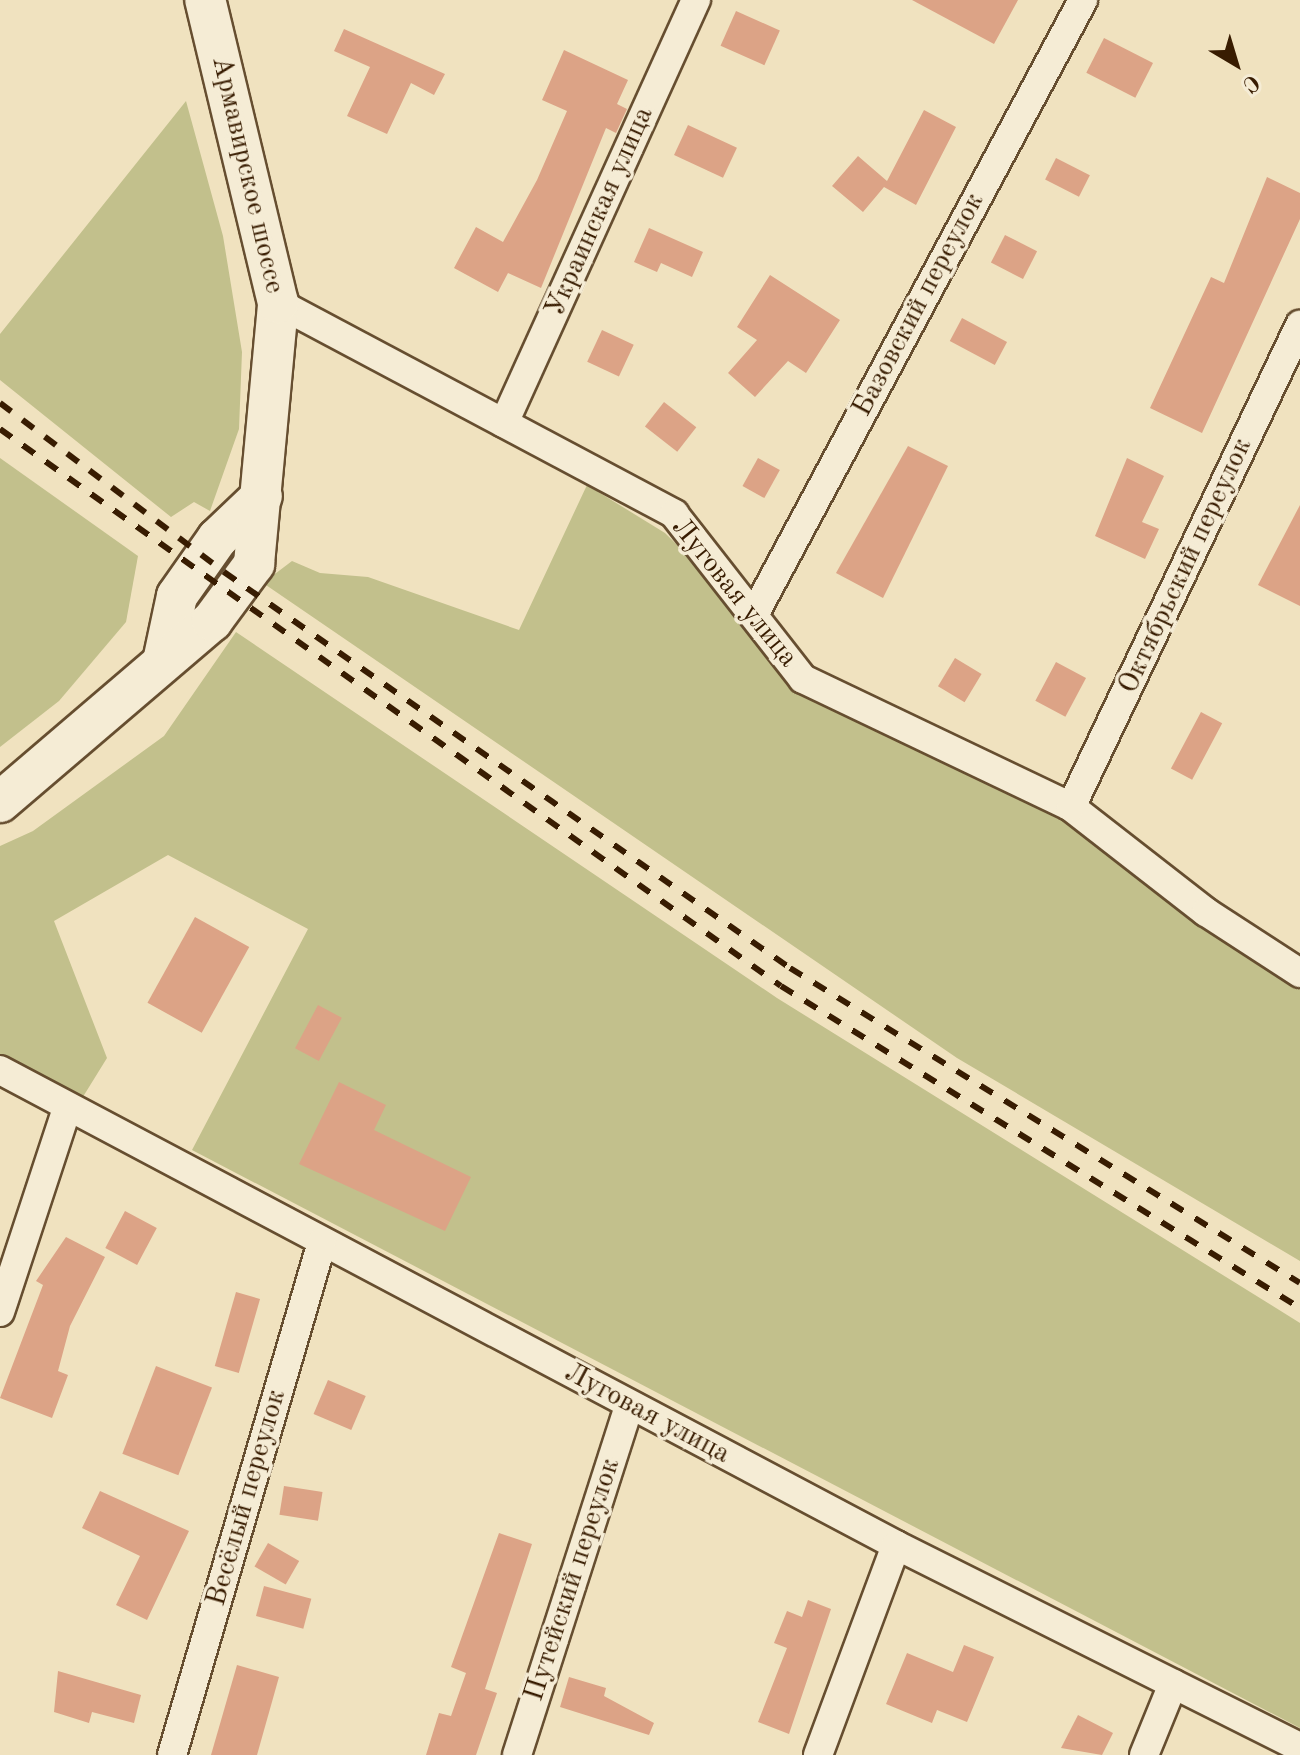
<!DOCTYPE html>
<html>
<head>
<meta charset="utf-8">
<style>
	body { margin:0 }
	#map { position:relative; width:1300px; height:1755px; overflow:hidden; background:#f0e2bf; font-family:"Old Standard TT",serif }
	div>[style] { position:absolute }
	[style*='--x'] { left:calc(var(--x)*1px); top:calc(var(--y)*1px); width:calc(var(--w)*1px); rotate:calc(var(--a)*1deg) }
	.green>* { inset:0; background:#c2c08c }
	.building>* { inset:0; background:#dca386; transform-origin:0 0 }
	.roads { filter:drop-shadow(2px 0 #664e30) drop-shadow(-2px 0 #664e30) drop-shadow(0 2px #664e30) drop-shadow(0 -2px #664e30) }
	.street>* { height:28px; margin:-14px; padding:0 14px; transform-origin:14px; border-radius:14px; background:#f5ecd5 }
	.secondary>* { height:40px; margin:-20px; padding:0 20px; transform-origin:20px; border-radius:20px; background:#f5ecd5 }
	.rail>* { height:6px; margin-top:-3px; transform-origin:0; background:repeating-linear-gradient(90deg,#381c01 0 14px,transparent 0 28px) }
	span { translate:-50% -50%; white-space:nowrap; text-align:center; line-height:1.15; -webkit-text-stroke:7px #f5ecd5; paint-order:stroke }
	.street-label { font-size:28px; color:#381c01 }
	.north { position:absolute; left:1196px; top:24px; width:80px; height:80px; -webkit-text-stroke:6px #f5ecd5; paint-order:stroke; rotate:142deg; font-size:22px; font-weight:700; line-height:32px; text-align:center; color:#381c01 }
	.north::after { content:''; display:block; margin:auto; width:28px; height:36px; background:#381c01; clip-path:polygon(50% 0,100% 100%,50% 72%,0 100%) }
</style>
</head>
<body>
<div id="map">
	<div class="green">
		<div style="clip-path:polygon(186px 101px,223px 236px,242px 352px,239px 429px,210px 511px,194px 502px,171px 517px,0 380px,0 334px)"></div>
		<div style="clip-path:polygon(0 458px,138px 556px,126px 622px,59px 701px,0 747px)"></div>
		<div style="clip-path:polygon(587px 485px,665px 533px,739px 606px,792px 684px,1063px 820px,1300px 986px,1300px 1261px,957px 1058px,263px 583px,292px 561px,320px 573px,368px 577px,519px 630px)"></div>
		<div style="clip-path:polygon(236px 632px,777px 998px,1300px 1323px,1300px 1728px,192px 1150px,308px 929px,168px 855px,54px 921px,107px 1058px,81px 1100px,0 1054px,0 846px,33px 831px,164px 736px)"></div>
	</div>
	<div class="building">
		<div style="clip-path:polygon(912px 0,1018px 0,994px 44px)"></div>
		<div style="left:736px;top:11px;width:48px;height:38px;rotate:24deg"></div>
		<div style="clip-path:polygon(344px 29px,445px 74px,434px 95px,411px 83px,387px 134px,347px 116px,370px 67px,334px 51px)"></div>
		<div style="left:1104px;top:38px;width:55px;height:39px;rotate:27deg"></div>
		<div style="clip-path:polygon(564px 50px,628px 80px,617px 104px,627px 109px,616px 133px,606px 128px,541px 288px,508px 273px,498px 292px,454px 268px,476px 227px,503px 242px,537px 180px,567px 111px,542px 100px)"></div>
		<div style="clip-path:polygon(924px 110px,956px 127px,916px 205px,884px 187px,863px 212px,832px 186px,858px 156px,887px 181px)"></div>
		<div style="left:688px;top:125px;width:54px;height:33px;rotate:25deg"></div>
		<div style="left:1056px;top:158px;width:38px;height:24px;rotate:27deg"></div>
		<div style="clip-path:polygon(1267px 177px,1300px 193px,1300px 219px,1202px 433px,1150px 408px,1211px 277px,1224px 283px)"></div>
		<div style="clip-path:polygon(649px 228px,703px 252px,692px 277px,661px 263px,657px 272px,634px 262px)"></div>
		<div style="left:1005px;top:235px;width:36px;height:31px;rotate:27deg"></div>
		<div style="clip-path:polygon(770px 275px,840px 320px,806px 373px,788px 361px,755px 397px,728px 373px,757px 340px,737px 327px)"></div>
		<div style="left:962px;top:318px;width:51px;height:26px;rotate:28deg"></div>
		<div style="left:602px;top:330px;width:35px;height:35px;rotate:25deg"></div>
		<div style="left:664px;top:402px;width:41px;height:31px;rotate:38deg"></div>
		<div style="clip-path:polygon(908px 446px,948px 466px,883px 598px,836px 573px)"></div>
		<div style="left:758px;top:458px;width:25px;height:32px;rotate:29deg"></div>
		<div style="clip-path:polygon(1127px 458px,1164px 476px,1142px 522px,1159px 529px,1145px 559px,1095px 536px)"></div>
		<div style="clip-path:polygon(1300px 505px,1300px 606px,1258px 585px)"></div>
		<div style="left:955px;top:658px;width:31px;height:33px;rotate:31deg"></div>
		<div style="left:1056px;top:662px;width:34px;height:44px;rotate:28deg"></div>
		<div style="left:1201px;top:712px;width:24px;height:64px;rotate:28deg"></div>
		<div style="left:195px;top:917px;width:62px;height:98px;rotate:29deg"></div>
		<div style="left:318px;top:1005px;width:27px;height:49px;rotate:28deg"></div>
		<div style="clip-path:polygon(339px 1082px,386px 1105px,374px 1130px,471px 1177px,445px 1231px,299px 1164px)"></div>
		<div style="left:125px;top:1211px;width:36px;height:42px;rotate:28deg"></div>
		<div style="clip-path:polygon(66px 1237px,105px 1257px,70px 1326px,58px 1371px,68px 1375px,52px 1418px,0 1398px,43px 1285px,36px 1281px)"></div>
		<div style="left:236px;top:1292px;width:25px;height:77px;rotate:16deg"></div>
		<div style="left:156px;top:1366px;width:60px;height:94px;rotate:21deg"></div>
		<div style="left:328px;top:1380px;width:41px;height:37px;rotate:23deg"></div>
		<div style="left:284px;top:1486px;width:39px;height:29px;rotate:9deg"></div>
		<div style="clip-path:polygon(100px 1491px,189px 1531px,147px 1620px,116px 1605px,140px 1556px,82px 1528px)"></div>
		<div style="clip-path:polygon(499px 1533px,532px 1544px,485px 1689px,497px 1693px,476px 1755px,426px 1755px,439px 1713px,451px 1716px,466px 1673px,451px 1667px)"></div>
		<div style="left:268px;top:1543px;width:36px;height:27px;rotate:30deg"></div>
		<div style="left:264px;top:1586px;width:49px;height:31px;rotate:15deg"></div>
		<div style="clip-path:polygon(808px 1600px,831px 1609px,789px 1734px,758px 1722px,787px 1648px,774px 1643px,787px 1611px,802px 1617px)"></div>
		<div style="clip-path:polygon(964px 1645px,994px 1657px,967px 1722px,937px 1710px,932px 1723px,886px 1704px,907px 1653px,953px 1672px)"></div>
		<div style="clip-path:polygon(237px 1665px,279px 1677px,257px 1755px,211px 1755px)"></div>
		<div style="clip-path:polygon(58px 1671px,141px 1695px,134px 1723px,92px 1712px,89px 1723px,54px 1712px)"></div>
		<div style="clip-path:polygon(569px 1677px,606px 1688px,604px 1696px,654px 1723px,649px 1735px,560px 1707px)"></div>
		<div style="clip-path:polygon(1078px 1715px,1113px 1733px,1102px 1755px,1061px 1748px)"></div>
	</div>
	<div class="roads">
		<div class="street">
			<div style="--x:278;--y:303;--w:449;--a:28"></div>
			<div style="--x:674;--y:514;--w:209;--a:52"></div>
			<div style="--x:803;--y:679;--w:297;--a:25.5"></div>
			<div style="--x:1071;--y:807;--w:171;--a:37.9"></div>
			<div style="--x:1206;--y:912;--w:112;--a:33"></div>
			<div style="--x:504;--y:423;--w:465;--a:-65.6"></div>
			<div style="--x:756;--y:611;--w:693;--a:-61.84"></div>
			<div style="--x:1071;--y:807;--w:534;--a:-64.59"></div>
			<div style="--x:0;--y:1070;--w:1014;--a:27.93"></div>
			<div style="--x:896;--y:1545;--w:452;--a:26.6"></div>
			<div style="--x:0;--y:1312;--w:215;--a:-71.8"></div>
			<div style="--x:172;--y:1755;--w:534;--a:-73.7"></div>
			<div style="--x:517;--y:1755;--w:367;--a:-72.2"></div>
			<div style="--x:818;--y:1755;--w:224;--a:-69.6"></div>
			<div style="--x:1144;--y:1755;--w:77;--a:-67.8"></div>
		</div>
		<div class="secondary">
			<div style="--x:164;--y:657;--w:62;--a:-78"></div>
			<div style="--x:177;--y:596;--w:70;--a:-54.9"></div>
			<div style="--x:217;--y:539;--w:62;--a:-43.7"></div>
			<div style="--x:0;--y:802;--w:279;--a:-40.5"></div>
			<div style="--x:212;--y:621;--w:71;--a:-53.6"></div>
			<div style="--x:254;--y:564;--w:262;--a:-84.7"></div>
			<div style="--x:278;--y:303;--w:312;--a:-103.5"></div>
		</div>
	</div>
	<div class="rail">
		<div style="--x:0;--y:403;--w:281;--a:37"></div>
		<div style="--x:224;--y:572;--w:691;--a:34.98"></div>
		<div style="--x:790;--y:968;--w:599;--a:31.7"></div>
		<div style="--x:0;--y:429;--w:959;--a:35.5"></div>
		<div style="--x:781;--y:986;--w:611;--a:31.82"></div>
	</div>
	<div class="street-label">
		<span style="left:247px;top:175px;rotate:77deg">Армавирское шоссе</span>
		<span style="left:600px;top:212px;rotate:-66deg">Украинская улица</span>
		<span style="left:919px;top:305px;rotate:-62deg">Базовский переулок</span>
		<span style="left:1186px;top:566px;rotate:-65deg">Октябрьский переулок</span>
		<span style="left:734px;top:593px;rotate:51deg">Луговая улица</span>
		<span style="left:647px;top:1414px;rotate:28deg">Луговая улица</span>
		<span style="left:247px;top:1498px;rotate:-74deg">Весёлый переулок</span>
		<span style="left:573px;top:1580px;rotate:-72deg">Путейский переулок</span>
	</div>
	<div class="north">С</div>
</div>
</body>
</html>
